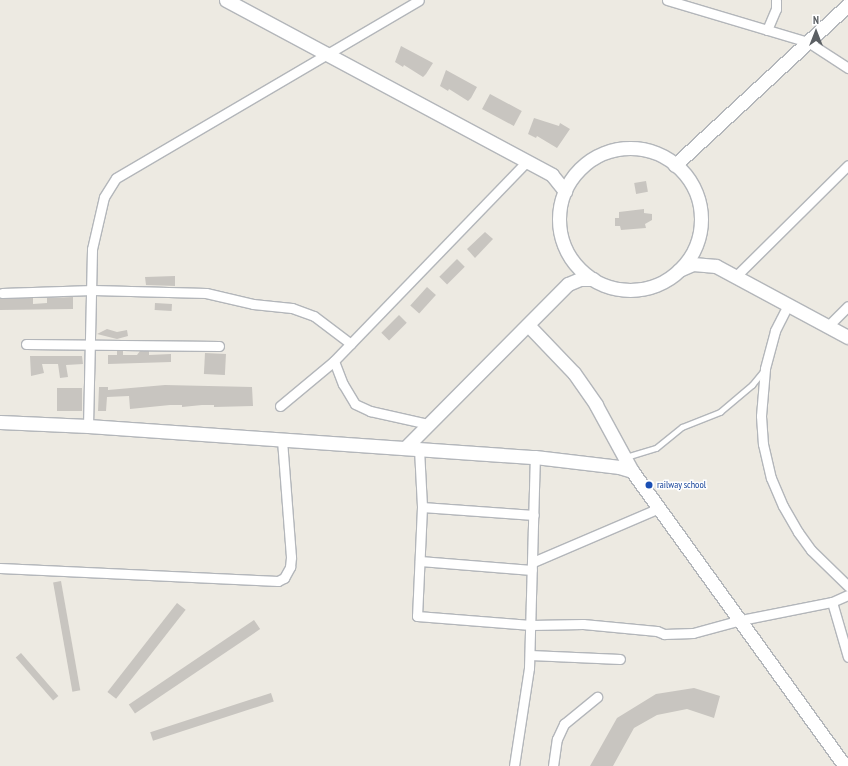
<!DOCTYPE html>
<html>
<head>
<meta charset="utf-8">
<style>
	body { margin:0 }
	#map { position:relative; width:848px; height:766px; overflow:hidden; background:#edeae2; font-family:"PT Sans Narrow",sans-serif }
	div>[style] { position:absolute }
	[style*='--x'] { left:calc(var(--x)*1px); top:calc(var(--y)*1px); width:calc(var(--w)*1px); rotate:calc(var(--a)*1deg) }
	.building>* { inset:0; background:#c8c5c0; transform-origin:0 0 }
	.roads { filter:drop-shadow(1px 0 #b3b6ba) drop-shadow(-1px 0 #b3b6ba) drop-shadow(0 1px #b3b6ba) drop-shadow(0 -1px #b3b6ba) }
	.lane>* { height:4.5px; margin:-2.25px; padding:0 2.25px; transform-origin:2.25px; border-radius:2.25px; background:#fff }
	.street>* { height:9px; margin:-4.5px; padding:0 4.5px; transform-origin:4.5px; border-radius:4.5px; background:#fff }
	.secondary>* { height:13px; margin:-6.5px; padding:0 6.5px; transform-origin:6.5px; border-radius:6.5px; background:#fff }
	.secondary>.ring { margin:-6.5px; padding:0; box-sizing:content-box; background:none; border:13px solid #fff; border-radius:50% }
	.dots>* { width:11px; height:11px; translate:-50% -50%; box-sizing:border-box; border:2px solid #fff; border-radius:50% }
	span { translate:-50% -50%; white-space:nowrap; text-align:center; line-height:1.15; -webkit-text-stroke:3px #fff; paint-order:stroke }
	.transit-label { font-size:10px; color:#164399 }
	.left { translate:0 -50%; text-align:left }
	.north { position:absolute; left:796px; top:12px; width:40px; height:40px; -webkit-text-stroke:3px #fff; paint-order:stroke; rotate:0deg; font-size:11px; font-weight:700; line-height:16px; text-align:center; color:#5b5f63 }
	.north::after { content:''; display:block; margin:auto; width:14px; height:18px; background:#5b5f63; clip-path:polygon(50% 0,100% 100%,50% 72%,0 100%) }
</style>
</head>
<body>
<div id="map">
	<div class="building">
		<div style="clip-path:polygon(401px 46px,433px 63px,426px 74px,423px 77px,404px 65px,403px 67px,395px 62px)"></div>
		<div style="clip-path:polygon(446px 70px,477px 87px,471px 98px,468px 101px,449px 89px,448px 91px,440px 86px)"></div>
		<div style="left:490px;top:94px;width:36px;height:17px;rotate:28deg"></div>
		<div style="clip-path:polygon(534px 118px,559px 126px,560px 123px,570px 129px,557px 148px,537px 136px,536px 138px,528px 134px)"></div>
		<div style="left:646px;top:181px;width:11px;height:12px;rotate:80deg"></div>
		<div style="clip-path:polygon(644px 209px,644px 213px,652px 214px,652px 220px,645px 224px,646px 228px,621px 230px,620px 226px,615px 226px,615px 218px,619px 218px,619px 212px)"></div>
		<div style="clip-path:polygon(485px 232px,493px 239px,475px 258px,467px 249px)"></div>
		<div style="left:457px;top:259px;width:11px;height:25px;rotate:45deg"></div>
		<div style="clip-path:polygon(175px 276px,175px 286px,146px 285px,145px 277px)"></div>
		<div style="left:427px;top:287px;width:12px;height:25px;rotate:42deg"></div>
		<div style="clip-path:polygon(73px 297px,73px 309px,0 310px,0 299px,33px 298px,33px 304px,47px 303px,47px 298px)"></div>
		<div style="left:155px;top:303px;width:17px;height:7px;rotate:3deg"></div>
		<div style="left:399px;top:315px;width:11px;height:25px;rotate:45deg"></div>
		<div style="clip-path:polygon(107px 329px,117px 332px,127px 330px,128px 336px,117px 339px,97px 334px)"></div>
		<div style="clip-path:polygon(117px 351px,123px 351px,123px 355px,137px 355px,140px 351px,149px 351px,149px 355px,171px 354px,171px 362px,108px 364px,108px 355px,117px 355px)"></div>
		<div style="left:205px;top:353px;width:21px;height:21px;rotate:3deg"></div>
		<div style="clip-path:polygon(30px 356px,82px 356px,83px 364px,66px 365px,68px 377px,60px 378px,58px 364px,42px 364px,44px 373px,31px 376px)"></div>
		<div style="clip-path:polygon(165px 385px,252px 387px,253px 406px,214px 407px,214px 405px,202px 405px,182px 407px,182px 405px,170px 405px,130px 409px,129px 396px,107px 397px,106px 411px,98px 411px,99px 387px,108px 387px,108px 390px)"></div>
		<div style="left:82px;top:388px;width:23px;height:25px;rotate:90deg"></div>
		<div style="left:61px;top:581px;width:111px;height:8px;rotate:80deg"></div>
		<div style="left:177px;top:603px;width:11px;height:113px;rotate:38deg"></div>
		<div style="left:254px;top:620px;width:11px;height:151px;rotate:56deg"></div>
		<div style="left:21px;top:653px;width:57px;height:7px;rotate:49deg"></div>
		<div style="clip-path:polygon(694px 688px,720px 696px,714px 718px,687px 709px,657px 715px,634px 728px,613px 766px,590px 766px,617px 718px,656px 694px)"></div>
		<div style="left:271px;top:693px;width:9px;height:127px;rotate:72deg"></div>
	</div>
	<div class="roads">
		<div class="lane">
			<div style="--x:626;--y:457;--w:31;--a:-17"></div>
			<div style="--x:656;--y:448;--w:33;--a:-39"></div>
			<div style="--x:682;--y:427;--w:41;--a:-21.5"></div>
			<div style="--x:720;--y:412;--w:42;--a:-40.2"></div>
			<div style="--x:752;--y:385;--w:19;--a:-51"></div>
		</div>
		<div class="street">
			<div style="--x:667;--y:0;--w:147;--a:16.6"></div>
			<div style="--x:808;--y:42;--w:48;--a:33"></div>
			<div style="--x:767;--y:30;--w:23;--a:-67"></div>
			<div style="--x:776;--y:9;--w:9;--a:-90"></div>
			<div style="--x:735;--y:277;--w:159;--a:-44.7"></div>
			<div style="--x:2;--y:293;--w:91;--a:-1.9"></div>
			<div style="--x:93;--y:290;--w:113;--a:1.5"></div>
			<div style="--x:206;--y:293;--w:48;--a:13.2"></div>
			<div style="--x:253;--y:304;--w:39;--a:6"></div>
			<div style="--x:292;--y:308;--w:23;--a:20"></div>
			<div style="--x:314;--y:316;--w:46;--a:37.1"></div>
			<div style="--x:788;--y:305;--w:29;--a:117"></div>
			<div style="--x:775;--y:331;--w:39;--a:105"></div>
			<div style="--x:765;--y:369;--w:47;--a:94.9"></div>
			<div style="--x:761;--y:416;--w:28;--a:86"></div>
			<div style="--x:763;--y:444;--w:35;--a:77"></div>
			<div style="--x:771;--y:478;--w:30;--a:67"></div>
			<div style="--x:783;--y:506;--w:30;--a:60"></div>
			<div style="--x:798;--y:532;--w:22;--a:54"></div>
			<div style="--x:811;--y:550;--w:52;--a:44.2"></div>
			<div style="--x:828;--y:326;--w:28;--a:-45"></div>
			<div style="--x:26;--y:344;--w:193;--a:0.6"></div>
			<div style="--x:334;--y:361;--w:25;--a:69"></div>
			<div style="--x:343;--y:384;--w:23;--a:59"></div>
			<div style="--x:355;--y:404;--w:17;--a:25"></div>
			<div style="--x:370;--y:411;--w:59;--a:12.6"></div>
			<div style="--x:280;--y:406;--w:70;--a:-39.8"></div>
			<div style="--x:334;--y:361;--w:278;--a:-46"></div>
			<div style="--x:88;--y:426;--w:177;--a:-88.7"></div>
			<div style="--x:92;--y:249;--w:53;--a:-77"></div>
			<div style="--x:104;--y:197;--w:22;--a:-58"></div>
			<div style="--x:116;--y:178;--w:351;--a:-30.4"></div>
			<div style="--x:419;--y:449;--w:58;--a:87"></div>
			<div style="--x:422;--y:507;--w:109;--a:92.6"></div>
			<div style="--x:417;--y:616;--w:114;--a:4.5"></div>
			<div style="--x:531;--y:625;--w:52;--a:-1.1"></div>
			<div style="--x:583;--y:624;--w:74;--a:5.4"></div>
			<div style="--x:657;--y:631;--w:8;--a:23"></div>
			<div style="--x:664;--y:634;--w:29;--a:-2"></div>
			<div style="--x:693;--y:633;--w:50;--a:-15.2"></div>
			<div style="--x:741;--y:620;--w:93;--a:-11.2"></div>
			<div style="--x:832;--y:602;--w:17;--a:-24"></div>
			<div style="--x:422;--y:507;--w:112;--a:4.1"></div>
			<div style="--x:420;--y:561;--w:112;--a:4.6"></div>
			<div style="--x:533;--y:562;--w:137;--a:-23.2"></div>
			<div style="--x:0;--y:568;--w:278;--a:2.7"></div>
			<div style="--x:278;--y:581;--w:7;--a:-27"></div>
			<div style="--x:284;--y:578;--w:13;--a:-61"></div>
			<div style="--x:290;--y:567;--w:10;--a:-84"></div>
			<div style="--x:291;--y:557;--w:117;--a:-94.4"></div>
			<div style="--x:832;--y:602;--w:57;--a:73.8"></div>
			<div style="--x:530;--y:655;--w:90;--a:2.5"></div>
			<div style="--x:514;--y:766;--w:99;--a:-81.3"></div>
			<div style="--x:529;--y:668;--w:211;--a:-88.4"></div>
			<div style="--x:553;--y:766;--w:27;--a:-82"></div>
			<div style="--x:557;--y:739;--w:17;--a:-65"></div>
			<div style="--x:564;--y:724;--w:43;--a:-39.3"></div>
		</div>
		<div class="secondary">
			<div style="--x:226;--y:0;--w:370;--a:28.2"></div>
			<div style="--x:552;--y:175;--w:21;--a:51"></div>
			<div class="ring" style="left:559px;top:148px;width:129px;height:129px"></div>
			<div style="--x:675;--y:165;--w:236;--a:-42.8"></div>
			<div style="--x:679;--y:270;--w:15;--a:-23"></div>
			<div style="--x:693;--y:264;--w:23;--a:5"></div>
			<div style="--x:716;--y:266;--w:150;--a:28.3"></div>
			<div style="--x:528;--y:325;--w:66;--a:46.2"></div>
			<div style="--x:574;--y:373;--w:39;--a:55"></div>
			<div style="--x:596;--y:405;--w:75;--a:61.4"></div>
			<div style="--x:632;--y:471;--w:364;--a:54.2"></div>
			<div style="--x:0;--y:422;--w:88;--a:2.6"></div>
			<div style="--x:88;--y:426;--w:448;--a:4"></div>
			<div style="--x:535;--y:457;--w:85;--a:6.8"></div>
			<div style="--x:619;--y:467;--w:14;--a:17"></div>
			<div style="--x:405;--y:448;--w:231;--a:-45.2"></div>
			<div style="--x:568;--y:284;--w:13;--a:-23"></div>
			<div style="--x:580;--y:279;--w:13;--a:0"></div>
		</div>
	</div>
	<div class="dots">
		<div style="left:649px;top:485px;background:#1a4fb4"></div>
	</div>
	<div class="transit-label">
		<span class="left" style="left:657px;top:485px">railway school</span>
	</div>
	<div class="north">N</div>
</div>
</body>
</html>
